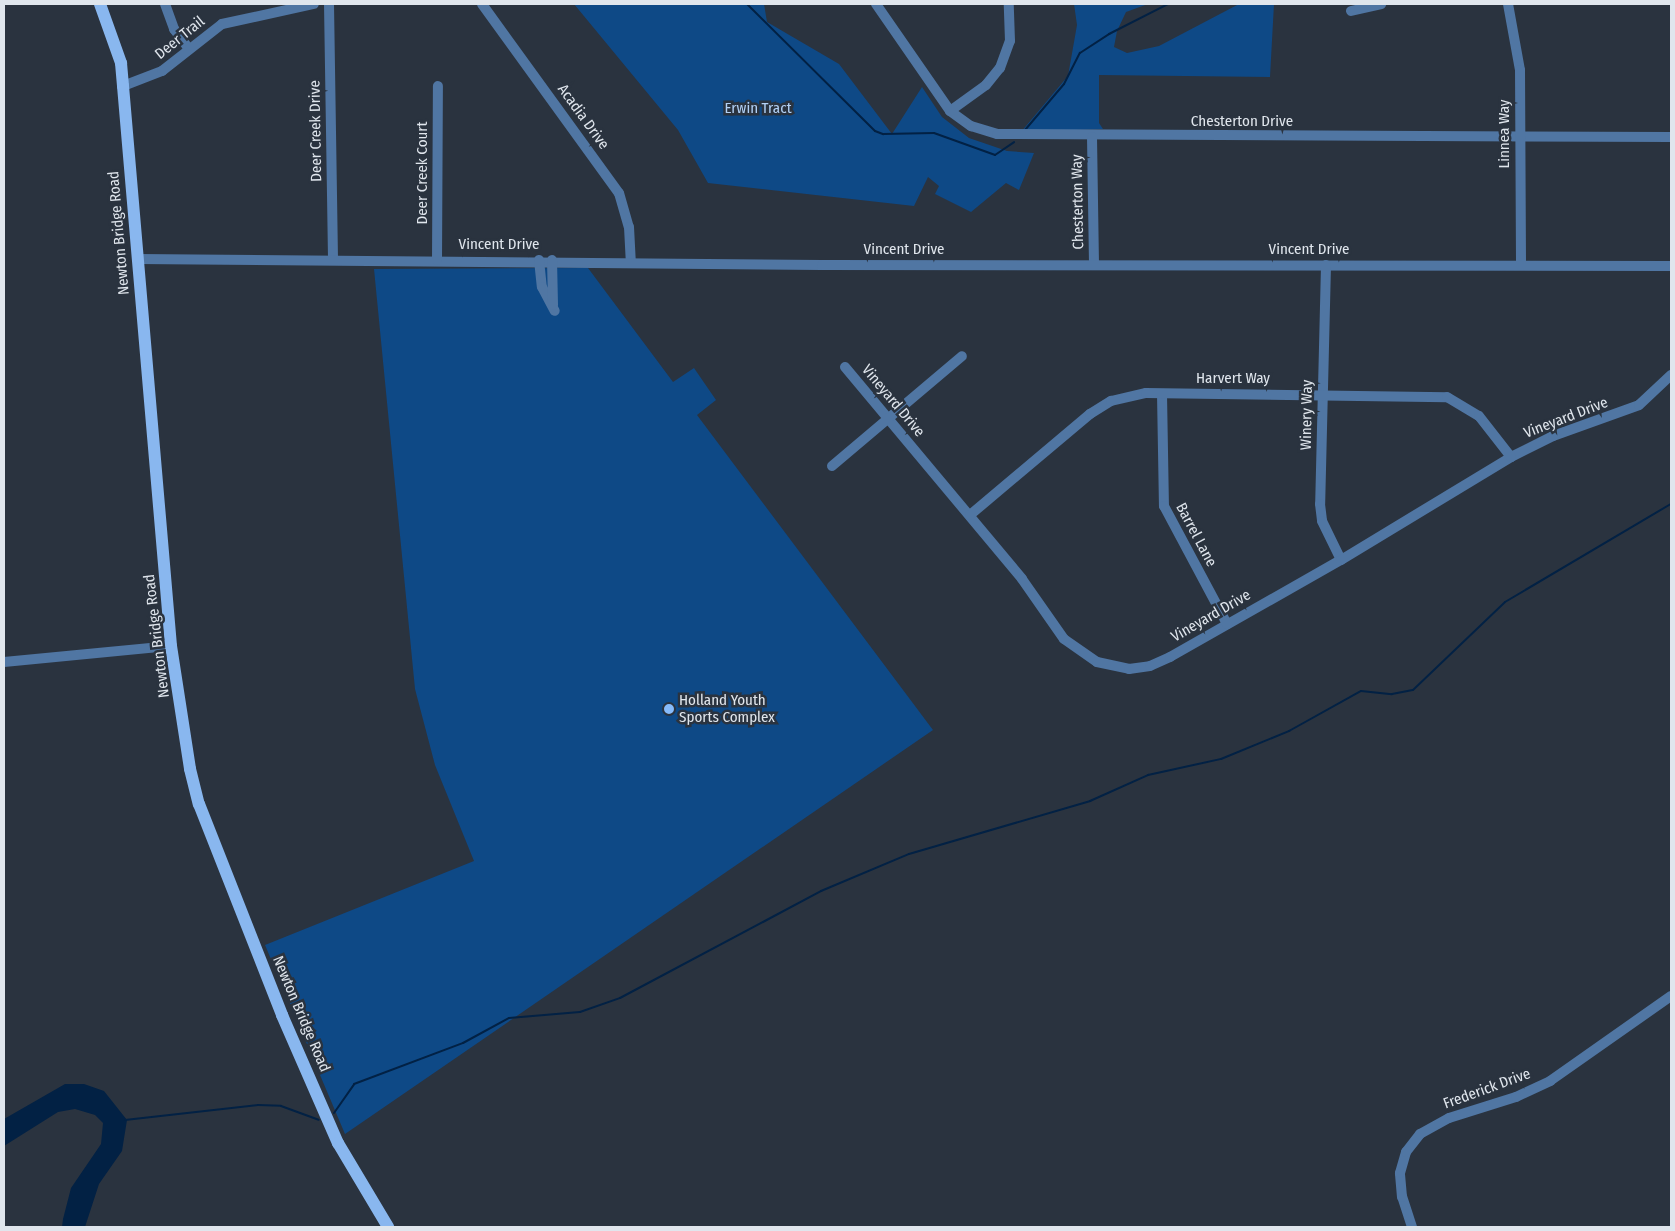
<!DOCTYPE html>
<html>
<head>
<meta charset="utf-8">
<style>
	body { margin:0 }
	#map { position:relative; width:1675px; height:1231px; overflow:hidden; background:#2a333f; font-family:"Fira Sans Condensed",sans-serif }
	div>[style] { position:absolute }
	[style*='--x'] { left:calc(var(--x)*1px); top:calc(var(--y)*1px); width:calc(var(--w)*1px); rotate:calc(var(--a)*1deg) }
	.green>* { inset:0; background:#0e4986 }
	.water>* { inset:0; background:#022144 }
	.stream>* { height:2px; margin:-1px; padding:0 1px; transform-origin:1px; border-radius:1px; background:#022144 }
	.minor>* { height:10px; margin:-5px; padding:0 5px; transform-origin:5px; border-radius:5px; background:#5076a3 }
	.major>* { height:12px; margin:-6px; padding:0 6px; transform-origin:6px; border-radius:6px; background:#89b7ef }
	.dots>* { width:14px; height:14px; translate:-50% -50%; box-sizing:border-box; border:2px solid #2a333f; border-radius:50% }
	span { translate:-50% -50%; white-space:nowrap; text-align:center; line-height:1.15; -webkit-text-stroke:5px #2a333f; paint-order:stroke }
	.street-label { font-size:15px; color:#e0e6ed }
	.park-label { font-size:15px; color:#b2d1f6 }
	.poi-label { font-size:15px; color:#e0e6ed }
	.left { translate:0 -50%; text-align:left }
	.frame { position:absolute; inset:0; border:5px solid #e0e6ed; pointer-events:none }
</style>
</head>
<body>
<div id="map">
	<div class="green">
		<div style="clip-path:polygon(574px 4px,764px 4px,767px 22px,839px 64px,892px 134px,922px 87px,942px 117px,969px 138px,1007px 151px,1034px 153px,1019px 190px,1006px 183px,971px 212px,935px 194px,939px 186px,928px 177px,914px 206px,708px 183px,678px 130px)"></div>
		<div style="clip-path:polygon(1074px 4px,1148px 4px,1126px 12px,1117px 31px,1114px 47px,1127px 53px,1159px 46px,1239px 4px,1274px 4px,1270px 77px,1099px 75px,1099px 123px,1103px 129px,1021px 132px,1068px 76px,1077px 25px)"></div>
		<div style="clip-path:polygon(588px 268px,673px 382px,694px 368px,716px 400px,697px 415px,933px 730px,345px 1134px,265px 945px,474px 861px,435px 765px,415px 689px,374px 269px)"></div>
	</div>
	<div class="water">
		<div style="clip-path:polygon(65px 1084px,84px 1084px,104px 1091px,127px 1120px,122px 1151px,99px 1184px,85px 1227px,62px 1227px,63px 1219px,71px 1188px,101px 1144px,103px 1123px,95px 1115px,75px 1109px,58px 1112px,4px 1146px,4px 1119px)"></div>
	</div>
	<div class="stream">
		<div style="--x:747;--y:4;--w:180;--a:44.8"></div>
		<div style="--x:875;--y:131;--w:9;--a:21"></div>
		<div style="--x:883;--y:134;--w:51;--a:-1.1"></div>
		<div style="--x:934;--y:133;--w:65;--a:19.8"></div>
		<div style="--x:995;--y:155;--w:23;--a:-34"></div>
		<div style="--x:1025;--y:130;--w:60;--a:-49.7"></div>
		<div style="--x:1064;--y:84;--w:35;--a:-63"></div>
		<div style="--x:1080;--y:53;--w:35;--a:-33"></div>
		<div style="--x:1109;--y:34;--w:66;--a:-27"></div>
		<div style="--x:334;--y:1113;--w:35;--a:-55"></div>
		<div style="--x:354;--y:1084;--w:116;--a:-20.6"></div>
		<div style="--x:463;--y:1043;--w:52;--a:-28.5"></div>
		<div style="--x:509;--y:1018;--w:71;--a:-4.8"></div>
		<div style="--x:580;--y:1012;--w:42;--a:-19.3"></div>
		<div style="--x:620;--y:998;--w:228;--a:-28"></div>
		<div style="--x:821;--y:891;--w:95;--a:-22.8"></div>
		<div style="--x:909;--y:854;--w:189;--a:-16.3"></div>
		<div style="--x:1090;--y:801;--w:64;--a:-24.1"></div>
		<div style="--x:1148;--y:775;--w:75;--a:-12.4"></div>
		<div style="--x:1221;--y:759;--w:74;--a:-22.4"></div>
		<div style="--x:1289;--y:731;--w:82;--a:-29.1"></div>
		<div style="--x:1361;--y:691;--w:31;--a:6"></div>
		<div style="--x:1392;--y:694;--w:21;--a:-11"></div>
		<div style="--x:1413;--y:690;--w:127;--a:-43.7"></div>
		<div style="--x:1505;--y:602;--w:193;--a:-30.6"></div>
		<div style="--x:125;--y:1120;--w:134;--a:-6.4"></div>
		<div style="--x:258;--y:1105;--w:23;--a:2"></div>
		<div style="--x:281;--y:1106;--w:40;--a:20.2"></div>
	</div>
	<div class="minor">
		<div style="--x:165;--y:4;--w:27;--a:70"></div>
		<div style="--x:174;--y:29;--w:25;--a:53"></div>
		<div style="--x:329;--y:4;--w:254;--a:89.1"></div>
		<div style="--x:482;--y:4;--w:233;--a:54.1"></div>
		<div style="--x:619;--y:193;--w:35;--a:74"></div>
		<div style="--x:629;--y:227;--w:33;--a:87"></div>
		<div style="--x:876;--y:4;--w:130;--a:55.3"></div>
		<div style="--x:950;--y:111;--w:26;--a:36"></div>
		<div style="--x:971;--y:126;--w:27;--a:17"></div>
		<div style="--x:997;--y:134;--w:674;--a:0.26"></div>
		<div style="--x:1508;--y:4;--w:67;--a:79.7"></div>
		<div style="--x:1520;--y:70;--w:194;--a:89.7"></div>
		<div style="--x:1351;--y:11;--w:31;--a:-13"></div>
		<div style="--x:123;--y:86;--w:42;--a:-21"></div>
		<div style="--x:162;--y:71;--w:76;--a:-38.1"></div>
		<div style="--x:222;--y:24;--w:94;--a:-12.3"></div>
		<div style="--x:950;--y:111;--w:44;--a:-35.8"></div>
		<div style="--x:986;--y:85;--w:22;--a:-51"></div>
		<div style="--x:1000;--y:68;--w:29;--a:-70"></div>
		<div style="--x:1010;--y:41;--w:37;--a:-92"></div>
		<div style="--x:1092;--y:137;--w:128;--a:89.1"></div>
		<div style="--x:137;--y:259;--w:685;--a:0.5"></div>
		<div style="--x:822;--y:265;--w:849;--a:0.07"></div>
		<div style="--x:437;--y:260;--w:174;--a:-89.7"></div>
		<div style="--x:539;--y:260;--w:27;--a:84"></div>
		<div style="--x:542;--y:287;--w:27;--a:62"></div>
		<div style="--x:552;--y:260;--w:45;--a:88.7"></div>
		<div style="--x:1326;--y:265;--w:239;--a:91.4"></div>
		<div style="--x:1320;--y:504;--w:17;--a:83"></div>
		<div style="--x:1322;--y:521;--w:43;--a:64"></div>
		<div style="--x:845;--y:367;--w:276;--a:50.1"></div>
		<div style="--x:1022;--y:579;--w:73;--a:55"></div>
		<div style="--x:1064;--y:639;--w:40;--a:34.9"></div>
		<div style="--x:1097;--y:662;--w:33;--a:12"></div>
		<div style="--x:1129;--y:669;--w:21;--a:-8"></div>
		<div style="--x:1150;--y:666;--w:22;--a:-24"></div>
		<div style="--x:1170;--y:657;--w:197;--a:-29.6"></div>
		<div style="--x:1341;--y:560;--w:199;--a:-31.2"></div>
		<div style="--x:1511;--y:457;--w:47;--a:-26.6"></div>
		<div style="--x:1553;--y:436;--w:91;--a:-19.8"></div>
		<div style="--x:1639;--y:405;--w:44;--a:-43.2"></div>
		<div style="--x:1162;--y:394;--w:112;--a:89"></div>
		<div style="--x:1164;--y:506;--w:134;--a:61.9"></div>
		<div style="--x:832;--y:466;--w:170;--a:-40.2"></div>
		<div style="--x:970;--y:515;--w:157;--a:-40.1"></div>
		<div style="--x:1090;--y:414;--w:25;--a:-32"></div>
		<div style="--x:1111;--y:401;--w:36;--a:-13"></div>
		<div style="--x:1146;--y:393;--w:301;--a:0.8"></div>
		<div style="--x:1447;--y:397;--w:37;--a:31"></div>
		<div style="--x:1479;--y:416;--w:52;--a:52"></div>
		<div style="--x:4;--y:662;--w:168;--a:-5.5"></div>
		<div style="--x:1412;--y:1227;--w:32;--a:-108"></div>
		<div style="--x:1402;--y:1197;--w:24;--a:-95"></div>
		<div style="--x:1400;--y:1173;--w:22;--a:-74"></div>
		<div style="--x:1406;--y:1152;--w:23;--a:-52"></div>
		<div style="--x:1420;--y:1134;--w:33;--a:-29"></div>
		<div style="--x:1449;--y:1118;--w:70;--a:-17.4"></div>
		<div style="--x:1516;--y:1097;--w:38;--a:-25"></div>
		<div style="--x:1550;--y:1081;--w:148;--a:-35.1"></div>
	</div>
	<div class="major">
		<div style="--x:100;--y:4;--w:63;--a:70.4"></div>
		<div style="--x:121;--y:63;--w:23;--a:85"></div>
		<div style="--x:123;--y:86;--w:562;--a:85.1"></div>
		<div style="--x:171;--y:646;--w:124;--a:81.2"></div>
		<div style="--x:190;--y:769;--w:36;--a:76"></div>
		<div style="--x:199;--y:804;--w:227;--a:68.5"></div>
		<div style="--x:282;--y:1015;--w:140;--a:66.4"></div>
		<div style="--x:338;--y:1143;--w:98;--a:59.2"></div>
	</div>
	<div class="dots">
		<div style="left:669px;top:709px;background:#86bbfb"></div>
	</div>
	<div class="street-label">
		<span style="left:180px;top:38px;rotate:-39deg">Deer Trail</span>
		<span style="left:583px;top:117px;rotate:54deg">Acadia Drive</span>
		<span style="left:1242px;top:122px">Chesterton Drive</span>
		<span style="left:316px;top:131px;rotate:-91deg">Deer Creek Drive</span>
		<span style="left:1505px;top:134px;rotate:-90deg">Linnea Way</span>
		<span style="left:423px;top:173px;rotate:-90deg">Deer Creek Court</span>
		<span style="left:1078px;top:202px;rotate:-91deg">Chesterton Way</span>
		<span style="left:119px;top:233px;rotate:-95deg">Newton Bridge Road</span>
		<span style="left:499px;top:245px">Vincent Drive</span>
		<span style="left:904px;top:250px">Vincent Drive</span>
		<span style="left:1309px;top:250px">Vincent Drive</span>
		<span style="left:1233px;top:379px">Harvert Way</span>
		<span style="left:893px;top:401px;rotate:50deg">Vineyard Drive</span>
		<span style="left:1307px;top:415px;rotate:-89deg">Winery Way</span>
		<span style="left:1566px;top:418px;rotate:-21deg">Vineyard Drive</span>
		<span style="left:1196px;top:535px;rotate:62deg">Barrel Lane</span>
		<span style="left:1211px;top:616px;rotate:-30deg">Vineyard Drive</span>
		<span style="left:157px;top:636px;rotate:-97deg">Newton Bridge Road</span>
		<span style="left:301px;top:1014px;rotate:67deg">Newton Bridge Road</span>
		<span style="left:1487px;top:1089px;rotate:-20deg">Frederick Drive</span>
	</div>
	<div class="park-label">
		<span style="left:758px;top:109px">Erwin Tract</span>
	</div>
	<div class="poi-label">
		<span class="left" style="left:679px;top:709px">Holland Youth<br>Sports Complex</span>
	</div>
	<div class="frame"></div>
</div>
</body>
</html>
